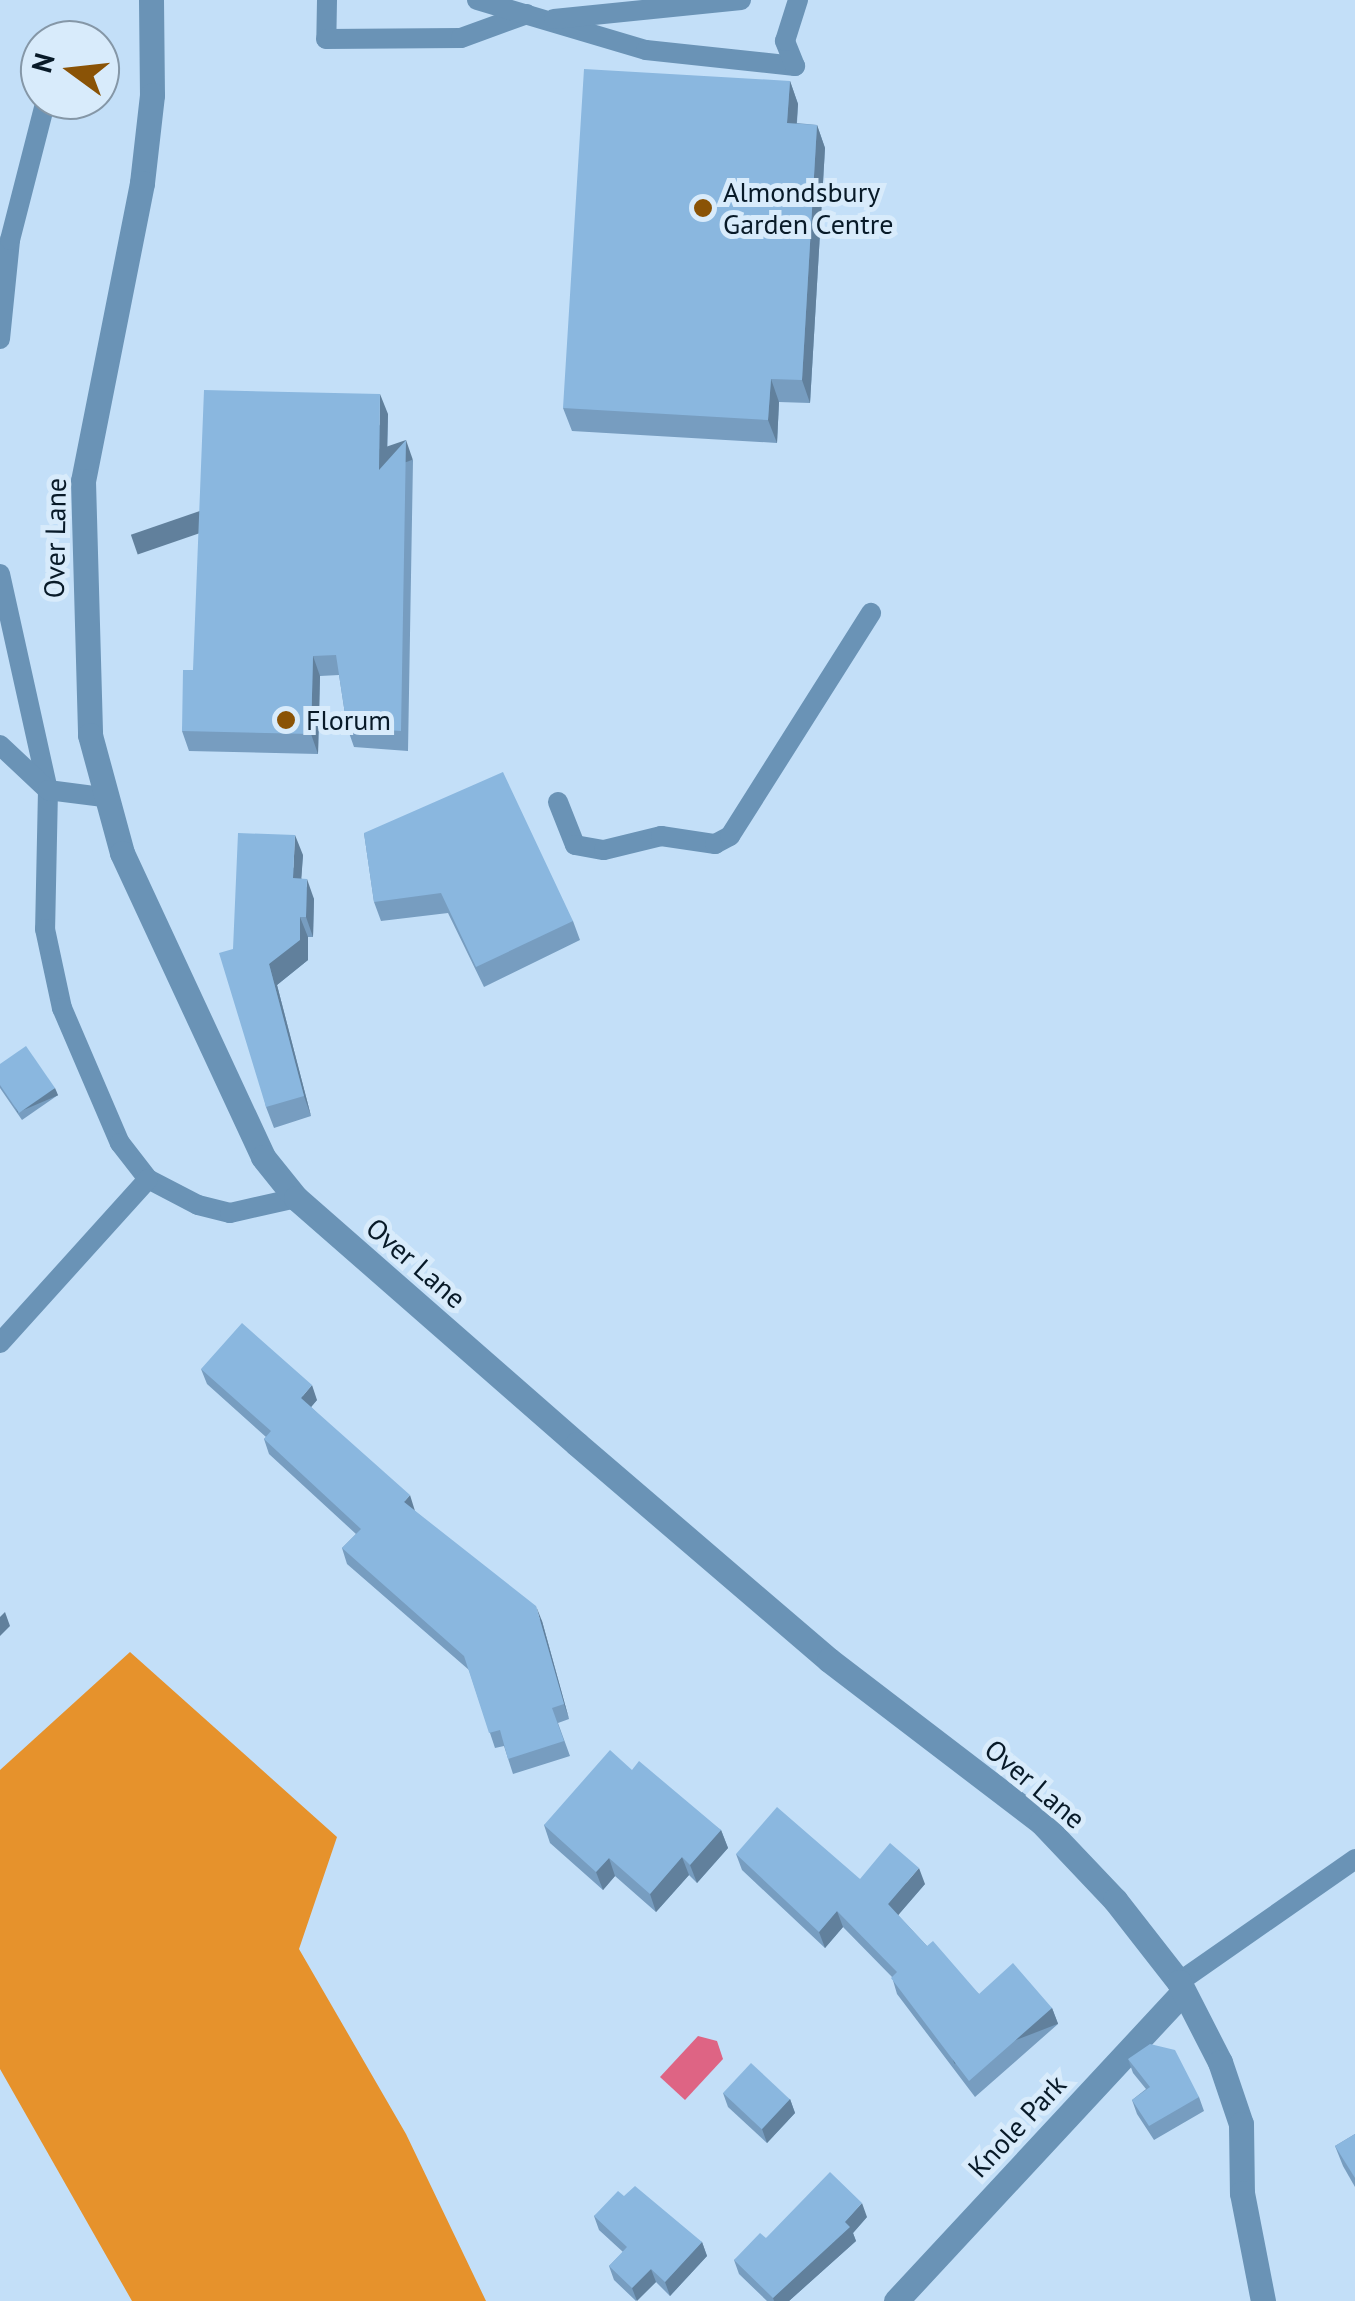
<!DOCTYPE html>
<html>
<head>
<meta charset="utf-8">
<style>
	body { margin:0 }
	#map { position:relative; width:1355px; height:2301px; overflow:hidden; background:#c3dff8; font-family:"PT Sans",sans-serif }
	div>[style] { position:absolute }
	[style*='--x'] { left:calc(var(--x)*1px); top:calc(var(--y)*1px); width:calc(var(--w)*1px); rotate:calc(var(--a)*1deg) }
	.green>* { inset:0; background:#e6922c }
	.water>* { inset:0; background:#de6484 }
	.service>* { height:20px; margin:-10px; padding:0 10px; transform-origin:10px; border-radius:10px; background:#6a93b6 }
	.minor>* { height:25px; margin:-12.5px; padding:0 12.5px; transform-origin:12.5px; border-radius:12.5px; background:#6a93b6 }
	.tertiary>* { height:25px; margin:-12.5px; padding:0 12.5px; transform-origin:12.5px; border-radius:12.5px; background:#6a93b6 }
	.wall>* { inset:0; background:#779dc0 }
	.shaded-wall>* { inset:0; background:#61809c; transform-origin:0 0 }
	.building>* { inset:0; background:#8ab7df; transform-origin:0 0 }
	.dots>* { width:28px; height:28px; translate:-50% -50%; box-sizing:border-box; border:5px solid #d8ebfb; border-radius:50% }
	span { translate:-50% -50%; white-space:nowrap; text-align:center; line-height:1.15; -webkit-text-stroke:10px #d8ebfb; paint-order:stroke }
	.poi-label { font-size:28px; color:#081a28 }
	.left { translate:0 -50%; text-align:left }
	.street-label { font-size:28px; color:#081a28 }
	.north { position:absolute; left:20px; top:20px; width:100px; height:100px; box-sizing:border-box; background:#d8ebfb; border:2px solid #8597a7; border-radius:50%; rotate:285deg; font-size:28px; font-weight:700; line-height:40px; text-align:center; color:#081a28 }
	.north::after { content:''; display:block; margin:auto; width:35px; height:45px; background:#8a5306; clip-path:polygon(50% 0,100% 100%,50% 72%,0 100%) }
</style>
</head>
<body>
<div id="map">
	<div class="green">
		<div style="clip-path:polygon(130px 1652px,337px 1837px,299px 1949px,406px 2134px,486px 2301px,132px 2301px,0 2069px,0 1770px)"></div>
	</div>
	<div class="water">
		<div style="clip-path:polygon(698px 2036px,717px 2041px,723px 2059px,685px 2100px,660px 2077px)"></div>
	</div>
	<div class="service">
		<div style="--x:327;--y:0;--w:39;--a:91"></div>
		<div style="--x:326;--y:39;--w:135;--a:-0.4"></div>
		<div style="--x:461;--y:38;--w:70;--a:-20"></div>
		<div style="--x:477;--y:0;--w:176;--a:16.5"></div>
		<div style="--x:646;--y:50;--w:150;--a:6.1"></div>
		<div style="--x:795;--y:66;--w:27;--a:-112"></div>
		<div style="--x:785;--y:41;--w:43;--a:-72.4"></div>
		<div style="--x:554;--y:19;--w:188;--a:-5.8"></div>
		<div style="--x:0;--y:339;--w:100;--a:-84.2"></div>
		<div style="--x:10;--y:240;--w:145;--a:-75.6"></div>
		<div style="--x:0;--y:574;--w:221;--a:77.5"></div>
		<div style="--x:48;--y:790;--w:139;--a:91.2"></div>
		<div style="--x:45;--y:929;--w:81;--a:77.9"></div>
		<div style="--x:62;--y:1008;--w:147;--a:66.8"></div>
		<div style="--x:120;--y:1143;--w:46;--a:52.1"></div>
		<div style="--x:148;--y:1179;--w:56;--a:27.5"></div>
		<div style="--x:198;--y:1205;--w:33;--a:14"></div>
		<div style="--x:230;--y:1213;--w:68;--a:-12.8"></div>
		<div style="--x:0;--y:745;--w:66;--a:43.2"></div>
		<div style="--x:48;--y:790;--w:54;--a:7.4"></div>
		<div style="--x:558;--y:802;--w:46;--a:68.4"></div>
		<div style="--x:575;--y:845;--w:29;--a:10"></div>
		<div style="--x:604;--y:850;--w:59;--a:-13.8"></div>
		<div style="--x:661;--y:836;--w:55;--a:8.4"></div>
		<div style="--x:715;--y:844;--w:17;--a:-28"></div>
		<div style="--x:730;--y:836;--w:264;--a:-57.7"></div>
		<div style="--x:0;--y:1343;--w:221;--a:-47.9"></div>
		<div style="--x:1179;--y:1982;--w:215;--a:-34.9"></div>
	</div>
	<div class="minor">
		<div style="--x:896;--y:2301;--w:422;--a:-47.1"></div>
	</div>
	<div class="tertiary">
		<div style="--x:151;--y:0;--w:95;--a:89.4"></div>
		<div style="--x:152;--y:95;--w:89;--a:96.5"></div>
		<div style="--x:142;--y:183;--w:304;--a:101.2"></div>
		<div style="--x:83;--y:481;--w:254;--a:88.4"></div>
		<div style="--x:90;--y:735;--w:122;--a:74.8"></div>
		<div style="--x:122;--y:853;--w:335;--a:65.1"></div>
		<div style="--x:263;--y:1157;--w:53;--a:51.2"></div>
		<div style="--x:296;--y:1198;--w:373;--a:41.2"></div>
		<div style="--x:577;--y:1444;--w:332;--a:40.6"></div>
		<div style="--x:829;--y:1660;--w:267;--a:37.4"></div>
		<div style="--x:1041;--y:1822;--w:108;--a:46.5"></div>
		<div style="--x:1115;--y:1900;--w:104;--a:52"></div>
		<div style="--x:1179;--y:1982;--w:90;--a:62.9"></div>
		<div style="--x:1220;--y:2062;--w:65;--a:71.3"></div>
		<div style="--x:1241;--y:2124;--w:69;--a:89.2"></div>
		<div style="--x:1242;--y:2193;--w:110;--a:79"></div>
	</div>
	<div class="wall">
		<div style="clip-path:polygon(790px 81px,798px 104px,797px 123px,817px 125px,825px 148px,810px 403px,779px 402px,777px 443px,572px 431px,563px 408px)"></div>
		<div style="clip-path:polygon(388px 414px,387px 461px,413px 460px,408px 751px,354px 747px,347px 727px,339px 675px,320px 676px,318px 754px,189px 751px,182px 731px,193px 670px)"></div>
		<div style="clip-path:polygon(364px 833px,573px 921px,580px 940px,484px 987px,448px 913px,381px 921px,374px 902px)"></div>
		<div style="clip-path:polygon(303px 855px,301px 878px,314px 899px,313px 937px,308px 937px,308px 960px,277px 985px,311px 1116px,274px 1128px,266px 1107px,233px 949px)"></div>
		<div style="clip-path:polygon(0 1064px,58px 1095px,22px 1120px,0 1088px)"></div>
		<div style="clip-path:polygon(201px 1369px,317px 1400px,311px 1407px,415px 1511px,542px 1621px,569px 1719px,558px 1723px,570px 1756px,513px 1774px,504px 1746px,495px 1748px,469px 1670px,347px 1564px,342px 1548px,356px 1534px,269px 1454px,264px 1439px,266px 1437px,207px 1384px)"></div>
		<div style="clip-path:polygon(632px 1770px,721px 1830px,728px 1848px,697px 1883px,689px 1875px,656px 1912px,615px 1876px,603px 1890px,550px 1843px,544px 1825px)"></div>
		<div style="clip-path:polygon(736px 1854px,860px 1879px,925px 1884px,898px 1915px,927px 1946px,979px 1994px,1052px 2008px,1058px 2024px,975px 2097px,897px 1994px,892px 1977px,843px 1927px,825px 1948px,742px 1870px)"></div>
		<div style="clip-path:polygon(1128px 2059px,1199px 2097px,1204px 2111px,1154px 2140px,1137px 2114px,1132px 2100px,1146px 2089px,1133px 2073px)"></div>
		<div style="clip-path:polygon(723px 2093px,790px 2099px,795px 2113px,767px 2143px,728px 2107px)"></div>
		<div style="clip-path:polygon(1355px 2134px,1355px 2187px,1343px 2166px,1335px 2146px)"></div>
		<div style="clip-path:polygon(624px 2196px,702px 2242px,707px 2256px,670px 2296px,656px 2282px,636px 2301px,614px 2280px,609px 2266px,623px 2252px,599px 2230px,594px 2216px)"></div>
		<div style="clip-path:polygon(867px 2217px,853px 2233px,856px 2241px,789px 2301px,767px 2301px,739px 2274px,734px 2260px,766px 2238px)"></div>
	</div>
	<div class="shaded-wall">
		<div style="clip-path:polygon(790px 81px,798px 104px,795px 146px,787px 123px)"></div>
		<div style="clip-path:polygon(817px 125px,825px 148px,810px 403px,802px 380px)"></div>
		<div style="clip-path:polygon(771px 379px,779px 402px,777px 443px,768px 420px)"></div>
		<div style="clip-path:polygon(380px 394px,388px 414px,386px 490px,379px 470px)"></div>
		<div style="left:406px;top:440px;width:21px;height:291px;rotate:71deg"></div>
		<div style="clip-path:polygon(313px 656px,320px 676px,318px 754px,311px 734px)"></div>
		<div style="clip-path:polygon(295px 835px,303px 855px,300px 898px,293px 878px)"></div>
		<div style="clip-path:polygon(307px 879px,314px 899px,313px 937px,306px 917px)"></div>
		<div style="clip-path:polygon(300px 917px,308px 937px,308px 960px,277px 985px,311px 1116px,304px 1096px,269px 964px)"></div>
		<div style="left:55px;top:1088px;width:8px;height:44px;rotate:67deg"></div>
		<div style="clip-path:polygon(312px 1385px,317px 1400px,306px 1413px,301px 1398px)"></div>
		<div style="clip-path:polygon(410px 1495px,415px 1511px,404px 1502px)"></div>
		<div style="clip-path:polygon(536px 1606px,542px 1621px,569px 1719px,564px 1704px)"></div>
		<div style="clip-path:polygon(5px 1612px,10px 1626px,0 1636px,0 1617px)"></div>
		<div style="clip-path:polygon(721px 1830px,728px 1848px,697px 1883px,690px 1865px)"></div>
		<div style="clip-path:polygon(682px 1857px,689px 1875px,656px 1912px,650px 1894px)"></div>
		<div style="clip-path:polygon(609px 1858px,615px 1876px,603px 1890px,596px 1872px)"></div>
		<div style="clip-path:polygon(919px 1868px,925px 1884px,894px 1920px,888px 1904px)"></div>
		<div style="clip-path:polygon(837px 1911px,843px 1927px,825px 1948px,819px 1932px)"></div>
		<div style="left:1052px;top:2008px;width:17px;height:111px;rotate:69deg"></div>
		<div style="clip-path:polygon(790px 2099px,795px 2113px,767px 2143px,762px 2129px)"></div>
		<div style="clip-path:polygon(862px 2203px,867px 2217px,853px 2233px,856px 2241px,789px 2301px,774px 2301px,773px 2298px)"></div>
		<div style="clip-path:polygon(702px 2242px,707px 2256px,670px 2296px,665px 2282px)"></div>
		<div style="clip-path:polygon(651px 2269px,656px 2282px,637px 2301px,632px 2288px)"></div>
	</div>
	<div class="building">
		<div style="clip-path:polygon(584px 69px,790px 81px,787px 123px,817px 125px,802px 380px,771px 379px,768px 420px,563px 408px)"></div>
		<div style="clip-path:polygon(204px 390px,380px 394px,379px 470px,406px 440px,401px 731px,347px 727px,336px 655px,313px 656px,311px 734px,182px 731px,183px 670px,193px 670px)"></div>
		<div style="clip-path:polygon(503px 772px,573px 921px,476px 967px,441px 893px,374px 902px,364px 833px)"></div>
		<div style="clip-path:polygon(238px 833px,295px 835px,293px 878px,307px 879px,306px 917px,300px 917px,300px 940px,269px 964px,304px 1096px,266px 1107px,219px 953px,233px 949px)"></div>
		<div style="clip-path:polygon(26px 1046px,55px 1088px,19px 1113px,0 1085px,0 1064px)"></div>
		<div style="clip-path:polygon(242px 1323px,312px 1385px,301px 1398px,410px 1495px,404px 1502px,536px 1606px,564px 1704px,552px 1708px,564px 1741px,508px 1759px,500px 1730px,489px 1733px,464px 1656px,342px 1548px,361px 1529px,264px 1439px,271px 1431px,201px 1369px)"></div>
		<div style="clip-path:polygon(610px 1750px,632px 1770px,639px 1761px,721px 1830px,690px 1865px,682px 1857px,650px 1894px,609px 1858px,596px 1872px,544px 1825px)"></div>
		<div style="clip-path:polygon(777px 1807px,860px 1879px,890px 1843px,919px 1868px,888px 1904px,927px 1946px,933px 1941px,979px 1994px,1013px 1963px,1052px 2008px,969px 2081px,891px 1978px,897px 1972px,837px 1911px,819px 1932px,736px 1854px)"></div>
		<div style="clip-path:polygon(1150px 2044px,1175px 2050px,1199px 2097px,1149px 2126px,1132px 2100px,1150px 2087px,1128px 2059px)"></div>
		<div style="left:751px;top:2063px;width:53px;height:41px;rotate:43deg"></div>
		<div style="clip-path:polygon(1355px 2134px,1355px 2178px,1335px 2146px)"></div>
		<div style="clip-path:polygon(830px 2172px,862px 2203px,845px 2222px,850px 2227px,773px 2298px,734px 2260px,760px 2233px,766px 2238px)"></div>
		<div style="clip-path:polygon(635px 2186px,702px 2242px,665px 2282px,651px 2269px,632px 2288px,609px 2266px,627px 2247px,594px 2216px,618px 2191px,624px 2196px)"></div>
	</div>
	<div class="dots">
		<div style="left:703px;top:208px;background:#8a5306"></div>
		<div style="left:286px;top:720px;background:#8a5306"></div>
	</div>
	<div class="poi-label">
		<span class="left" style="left:723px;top:208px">Almondsbury<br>Garden Centre</span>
		<span class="left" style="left:306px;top:720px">Florum</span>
	</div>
	<div class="street-label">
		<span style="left:55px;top:538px;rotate:-89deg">Over Lane</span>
		<span style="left:416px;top:1263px;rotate:41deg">Over Lane</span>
		<span style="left:1035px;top:1784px;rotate:40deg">Over Lane</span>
		<span style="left:1017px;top:2126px;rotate:-47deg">Knole Park</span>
	</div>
	<div class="north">N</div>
</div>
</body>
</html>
